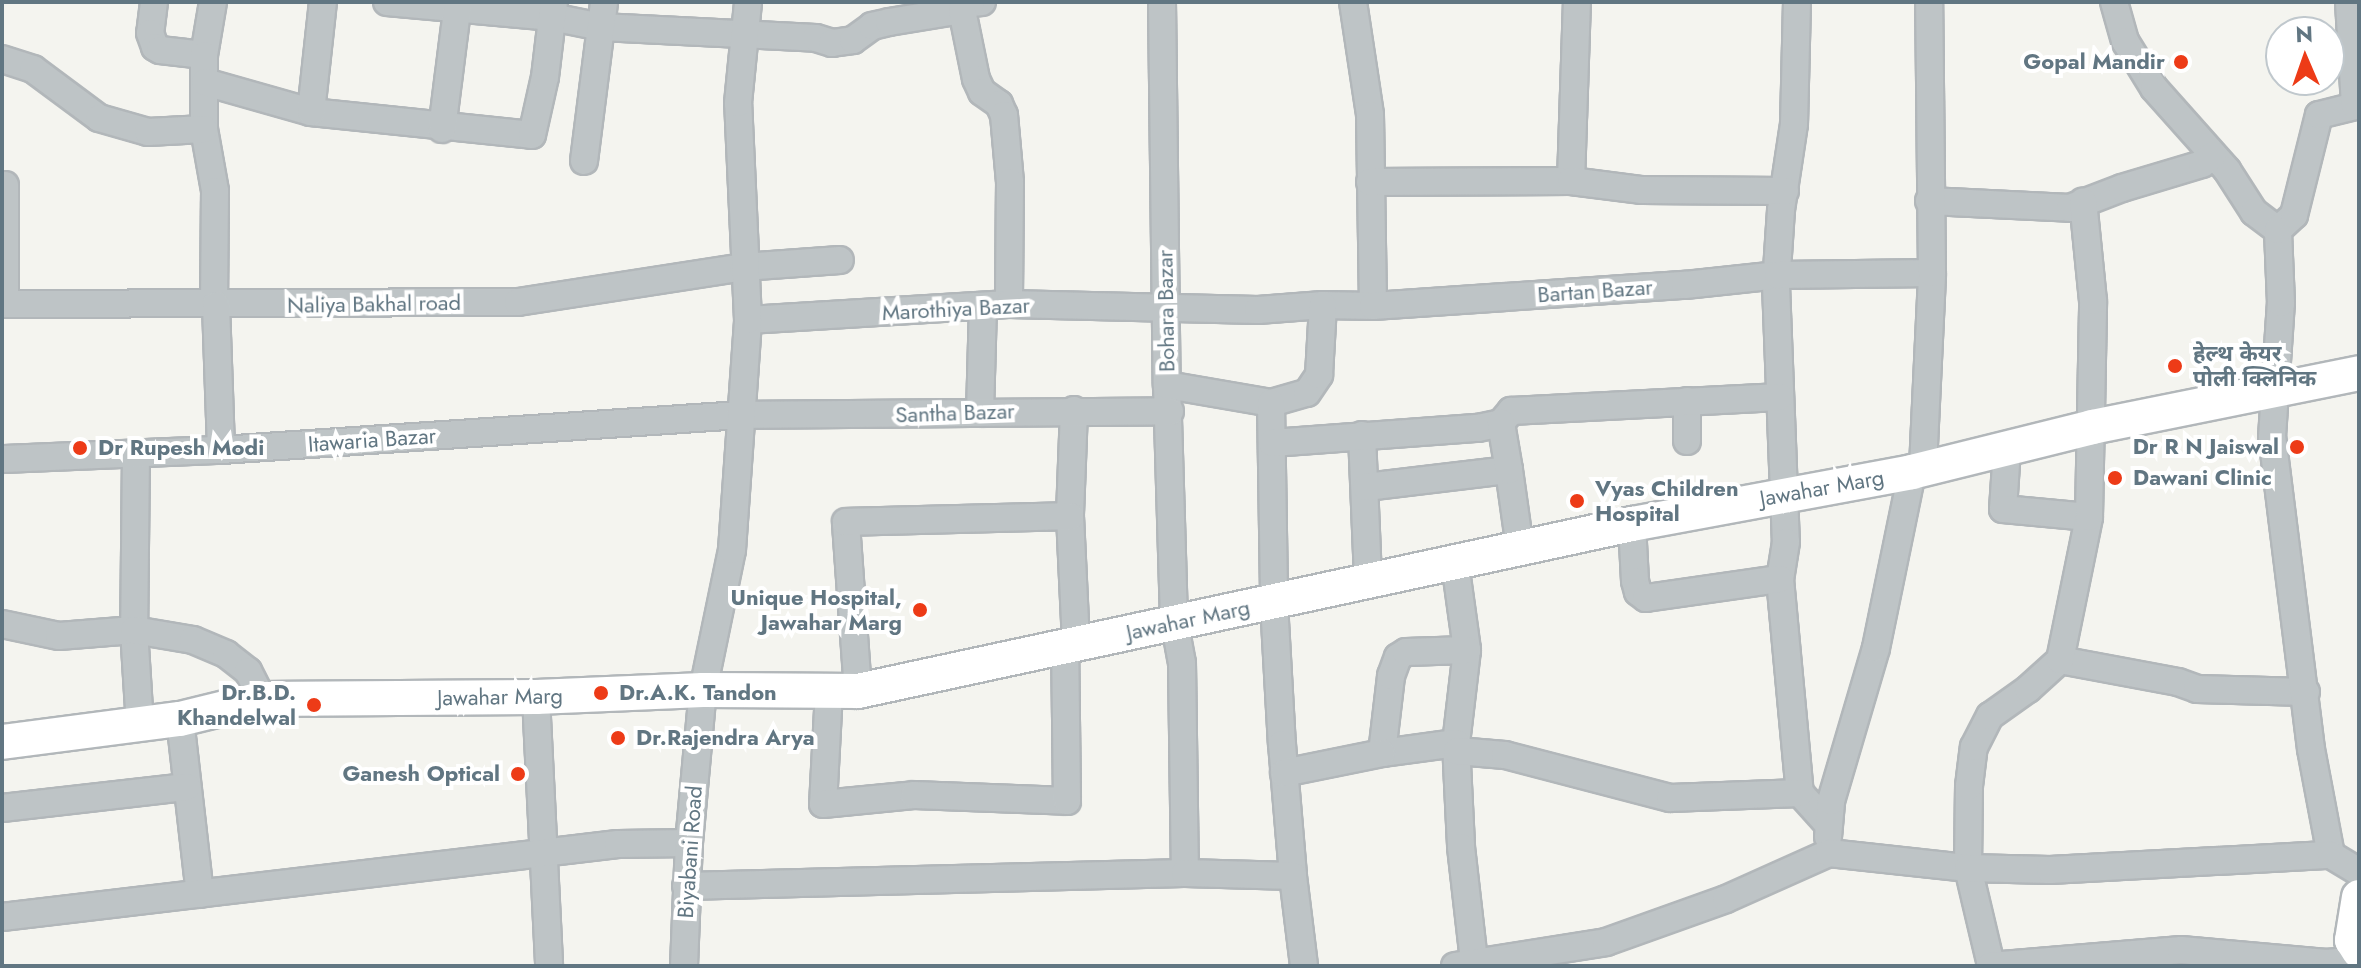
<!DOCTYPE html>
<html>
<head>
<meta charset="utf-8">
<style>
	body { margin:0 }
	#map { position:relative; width:2361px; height:968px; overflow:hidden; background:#f4f4ef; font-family:Jost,"Noto Sans Devanagari",sans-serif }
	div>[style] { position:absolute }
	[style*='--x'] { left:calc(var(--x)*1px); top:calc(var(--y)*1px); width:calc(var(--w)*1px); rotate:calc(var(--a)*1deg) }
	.roads { filter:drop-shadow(2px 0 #b2b7ba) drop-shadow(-2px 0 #b2b7ba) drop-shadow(0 2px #b2b7ba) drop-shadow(0 -2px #b2b7ba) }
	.minor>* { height:26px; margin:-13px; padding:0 13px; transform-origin:13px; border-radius:13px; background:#bec4c6 }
	.major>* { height:34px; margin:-17px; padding:0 17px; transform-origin:17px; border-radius:17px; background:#fff }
	.dots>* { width:22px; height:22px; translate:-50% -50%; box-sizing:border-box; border:4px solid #fff; border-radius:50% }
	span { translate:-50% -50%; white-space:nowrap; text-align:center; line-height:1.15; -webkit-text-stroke:8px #fff; paint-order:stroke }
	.poi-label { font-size:22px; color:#617682; font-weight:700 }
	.right { translate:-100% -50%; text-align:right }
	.left { translate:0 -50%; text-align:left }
	.street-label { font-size:22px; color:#617682 }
	.frame { position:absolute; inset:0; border:4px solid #617682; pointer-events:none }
	.north { position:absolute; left:2265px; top:16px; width:80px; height:80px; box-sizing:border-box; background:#fff; border:2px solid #c0c8cd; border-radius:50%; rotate:358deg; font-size:22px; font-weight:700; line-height:32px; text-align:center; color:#617682 }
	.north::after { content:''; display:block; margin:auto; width:28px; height:36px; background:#ed3b17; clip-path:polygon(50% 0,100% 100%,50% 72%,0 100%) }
</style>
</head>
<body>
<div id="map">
	<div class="roads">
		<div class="minor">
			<div style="--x:154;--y:2;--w:31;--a:97"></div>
			<div style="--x:150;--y:33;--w:15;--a:70"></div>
			<div style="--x:155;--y:47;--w:6;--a:31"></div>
			<div style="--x:160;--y:50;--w:44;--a:6.5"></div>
			<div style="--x:213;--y:2;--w:54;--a:99.6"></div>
			<div style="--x:204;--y:55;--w:74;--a:90"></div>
			<div style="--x:204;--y:129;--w:63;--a:79.9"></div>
			<div style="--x:215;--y:191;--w:114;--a:90.5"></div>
			<div style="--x:387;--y:2;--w:166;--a:5.2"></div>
			<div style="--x:552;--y:17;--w:50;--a:11.5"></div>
			<div style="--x:601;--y:27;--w:215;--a:2.9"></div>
			<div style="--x:816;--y:38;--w:17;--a:17"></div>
			<div style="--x:832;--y:43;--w:21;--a:-8"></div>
			<div style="--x:853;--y:40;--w:24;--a:-36"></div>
			<div style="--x:872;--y:26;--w:17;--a:-13"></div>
			<div style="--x:889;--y:22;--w:74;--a:-9.3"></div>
			<div style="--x:982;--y:2;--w:11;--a:175"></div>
			<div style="--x:971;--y:3;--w:11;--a:142"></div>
			<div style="--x:962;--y:10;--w:70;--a:78.5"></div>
			<div style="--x:976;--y:79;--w:14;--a:65"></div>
			<div style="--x:982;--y:92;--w:21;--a:35"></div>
			<div style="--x:999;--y:104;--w:12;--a:66"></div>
			<div style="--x:1004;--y:115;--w:67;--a:84.9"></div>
			<div style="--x:1010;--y:182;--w:122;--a:90.5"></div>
			<div style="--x:1162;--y:2;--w:383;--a:89.3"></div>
			<div style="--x:1167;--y:385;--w:235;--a:88.3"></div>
			<div style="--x:1174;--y:620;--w:44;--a:79.5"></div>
			<div style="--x:1182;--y:663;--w:210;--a:89.2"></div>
			<div style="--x:1353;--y:2;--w:114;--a:81.4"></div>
			<div style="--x:1370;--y:115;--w:191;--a:89.1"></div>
			<div style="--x:1797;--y:2;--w:122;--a:91.4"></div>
			<div style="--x:1794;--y:124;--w:87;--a:98.6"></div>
			<div style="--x:1781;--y:210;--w:75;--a:93.8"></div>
			<div style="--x:1776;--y:285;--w:257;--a:87.8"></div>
			<div style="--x:1786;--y:542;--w:37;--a:99"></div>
			<div style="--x:1780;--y:579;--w:215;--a:84.7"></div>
			<div style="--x:1800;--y:793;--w:40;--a:48"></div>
			<div style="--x:2114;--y:2;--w:41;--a:74.2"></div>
			<div style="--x:2125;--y:41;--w:55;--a:58.3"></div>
			<div style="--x:2154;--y:88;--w:110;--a:48.3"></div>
			<div style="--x:2227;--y:170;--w:50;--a:57.3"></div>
			<div style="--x:2254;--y:212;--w:30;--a:37"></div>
			<div style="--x:2;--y:59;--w:33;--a:18"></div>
			<div style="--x:33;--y:69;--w:82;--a:36.6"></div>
			<div style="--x:99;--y:118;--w:51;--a:15.9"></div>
			<div style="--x:148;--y:132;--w:56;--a:-3.1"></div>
			<div style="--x:205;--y:82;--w:110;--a:15.8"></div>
			<div style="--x:311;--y:112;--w:222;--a:5.9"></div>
			<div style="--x:532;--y:135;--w:59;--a:-77.4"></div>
			<div style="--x:545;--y:77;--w:76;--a:-83.2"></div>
			<div style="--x:311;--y:112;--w:111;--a:-83.8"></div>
			<div style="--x:442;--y:129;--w:128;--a:-82.8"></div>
			<div style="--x:584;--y:161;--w:160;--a:-82.8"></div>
			<div style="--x:1571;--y:181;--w:179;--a:-88.1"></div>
			<div style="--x:1370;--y:182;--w:201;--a:-0.3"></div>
			<div style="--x:1571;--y:181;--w:72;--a:7.2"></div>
			<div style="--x:1642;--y:190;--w:143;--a:0.4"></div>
			<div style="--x:5;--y:185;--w:119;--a:90"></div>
			<div style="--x:1929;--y:201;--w:141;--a:2.8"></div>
			<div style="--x:2070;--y:208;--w:56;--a:-21"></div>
			<div style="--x:2122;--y:188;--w:84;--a:-16.7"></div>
			<div style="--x:2202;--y:164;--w:14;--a:-39"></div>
			<div style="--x:2;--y:304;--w:516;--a:-0.22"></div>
			<div style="--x:518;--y:302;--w:228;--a:-8.8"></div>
			<div style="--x:743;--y:267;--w:97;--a:-4.1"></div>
			<div style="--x:216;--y:305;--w:145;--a:88"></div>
			<div style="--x:748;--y:320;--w:261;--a:-3.5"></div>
			<div style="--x:1009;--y:304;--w:249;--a:1.4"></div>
			<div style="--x:1258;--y:310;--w:65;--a:-4.4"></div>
			<div style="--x:1323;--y:305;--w:50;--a:1.1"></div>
			<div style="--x:1373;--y:306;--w:313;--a:-3.9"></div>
			<div style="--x:1685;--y:285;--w:94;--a:-6.1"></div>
			<div style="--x:1778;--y:275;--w:154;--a:-0.7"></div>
			<div style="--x:1167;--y:385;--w:106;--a:9.8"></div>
			<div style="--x:1271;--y:403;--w:37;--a:-16"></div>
			<div style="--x:1307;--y:393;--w:22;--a:-56"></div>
			<div style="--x:1319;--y:375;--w:70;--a:-86.7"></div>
			<div style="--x:1271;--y:403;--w:200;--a:89.1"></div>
			<div style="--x:1274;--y:603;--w:141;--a:86.8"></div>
			<div style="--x:1282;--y:744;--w:132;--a:85.2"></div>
			<div style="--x:1293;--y:876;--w:91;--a:83"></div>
			<div style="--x:1074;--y:410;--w:106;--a:92.2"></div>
			<div style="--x:1070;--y:516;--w:129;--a:87.3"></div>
			<div style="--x:980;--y:413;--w:105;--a:-88.4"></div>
			<div style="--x:1362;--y:435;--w:145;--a:87.6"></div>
			<div style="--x:1687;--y:441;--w:40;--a:-90"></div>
			<div style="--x:1272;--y:443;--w:207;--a:-4.2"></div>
			<div style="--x:1478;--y:428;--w:24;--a:-12"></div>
			<div style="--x:1501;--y:423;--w:16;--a:-50"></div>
			<div style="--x:1511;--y:411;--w:269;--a:-3"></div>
			<div style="--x:2007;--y:449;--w:60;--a:93.8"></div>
			<div style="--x:2003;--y:509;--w:86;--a:5.3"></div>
			<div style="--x:136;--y:453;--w:177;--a:90.6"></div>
			<div style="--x:134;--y:630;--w:95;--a:86.4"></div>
			<div style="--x:2;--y:459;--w:219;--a:-2.4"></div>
			<div style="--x:221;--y:450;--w:521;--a:-3.85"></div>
			<div style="--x:741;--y:415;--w:429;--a:-0.5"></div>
			<div style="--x:1923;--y:467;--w:194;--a:-87.3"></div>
			<div style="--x:1932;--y:273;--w:271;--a:-90.6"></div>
			<div style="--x:1509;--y:470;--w:79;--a:82"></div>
			<div style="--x:1366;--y:487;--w:144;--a:-6.8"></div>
			<div style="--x:1509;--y:470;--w:48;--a:-99.7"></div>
			<div style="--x:1632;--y:524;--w:57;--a:87"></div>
			<div style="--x:1635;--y:581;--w:11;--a:75"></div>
			<div style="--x:1638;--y:592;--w:10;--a:37"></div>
			<div style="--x:1646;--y:598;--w:135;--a:-8.1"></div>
			<div style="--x:1455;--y:563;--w:88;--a:82.1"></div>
			<div style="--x:1467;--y:650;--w:94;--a:96.7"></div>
			<div style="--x:1456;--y:743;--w:104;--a:87.2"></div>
			<div style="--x:1461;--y:847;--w:115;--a:83.5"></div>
			<div style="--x:2;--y:624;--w:58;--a:11.9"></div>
			<div style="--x:59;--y:636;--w:75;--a:-4.6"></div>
			<div style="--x:134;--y:630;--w:60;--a:9.6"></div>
			<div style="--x:193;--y:640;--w:36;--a:23"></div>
			<div style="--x:226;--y:654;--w:28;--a:38"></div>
			<div style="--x:248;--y:671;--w:31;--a:63"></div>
			<div style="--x:2060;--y:660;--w:120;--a:10.6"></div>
			<div style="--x:2178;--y:682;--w:20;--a:20"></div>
			<div style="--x:2197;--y:689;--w:109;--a:1.6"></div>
			<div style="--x:829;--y:691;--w:113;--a:93"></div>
			<div style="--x:823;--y:804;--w:91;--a:-5.6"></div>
			<div style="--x:914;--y:795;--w:153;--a:2.2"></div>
			<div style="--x:1067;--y:801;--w:153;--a:-90.7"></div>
			<div style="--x:858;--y:691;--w:169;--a:-94.1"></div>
			<div style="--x:846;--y:522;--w:224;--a:-1.5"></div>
			<div style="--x:536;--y:697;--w:269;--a:87.2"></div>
			<div style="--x:180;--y:719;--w:176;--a:83.5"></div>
			<div style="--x:1456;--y:743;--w:75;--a:172.3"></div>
			<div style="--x:1382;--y:753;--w:78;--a:-83.3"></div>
			<div style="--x:1391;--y:676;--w:20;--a:-70"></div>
			<div style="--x:1398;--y:657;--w:9;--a:-32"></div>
			<div style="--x:1406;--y:652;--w:61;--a:-1.9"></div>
			<div style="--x:1457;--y:751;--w:48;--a:4.8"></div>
			<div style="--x:1505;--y:755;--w:171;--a:14.6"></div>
			<div style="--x:1670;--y:798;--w:130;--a:-2.2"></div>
			<div style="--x:1284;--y:773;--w:100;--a:-11.5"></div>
			<div style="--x:2;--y:808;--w:186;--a:-6.5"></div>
			<div style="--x:1828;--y:837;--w:36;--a:-85"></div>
			<div style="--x:1831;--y:801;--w:159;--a:-73.6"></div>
			<div style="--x:1876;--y:648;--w:180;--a:-78.4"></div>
			<div style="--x:2331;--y:855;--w:108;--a:-100.7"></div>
			<div style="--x:2311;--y:749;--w:314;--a:-97.1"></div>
			<div style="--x:2272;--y:437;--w:134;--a:-86.2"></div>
			<div style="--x:2281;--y:303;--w:73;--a:-92.4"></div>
			<div style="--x:2278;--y:230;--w:22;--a:-43"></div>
			<div style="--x:2294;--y:215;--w:103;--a:-76"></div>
			<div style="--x:2319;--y:115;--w:37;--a:-14"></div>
			<div style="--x:2355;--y:106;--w:104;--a:-93.3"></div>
			<div style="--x:686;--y:886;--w:499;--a:-1.5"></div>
			<div style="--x:1185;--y:873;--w:108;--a:1.6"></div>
			<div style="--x:2;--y:917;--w:620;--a:-6.76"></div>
			<div style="--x:618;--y:844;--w:71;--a:-0.8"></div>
			<div style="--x:1991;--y:965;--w:100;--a:-103.3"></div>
			<div style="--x:1968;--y:868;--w:82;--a:-89.3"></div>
			<div style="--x:1969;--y:786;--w:39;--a:-83"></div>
			<div style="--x:1974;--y:747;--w:35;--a:-63"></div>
			<div style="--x:1990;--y:716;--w:47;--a:-35.4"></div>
			<div style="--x:2028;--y:689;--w:43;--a:-42.2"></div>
			<div style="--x:2060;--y:660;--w:146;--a:-78.5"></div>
			<div style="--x:2089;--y:517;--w:216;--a:-88.9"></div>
			<div style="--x:2093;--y:301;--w:100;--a:-95.7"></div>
			<div style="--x:684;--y:966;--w:123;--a:-87.7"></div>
			<div style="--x:689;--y:843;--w:154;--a:-84.8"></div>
			<div style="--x:703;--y:690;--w:143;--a:-78.3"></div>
			<div style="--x:732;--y:550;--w:231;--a:-86"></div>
			<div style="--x:748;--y:320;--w:217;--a:-92.6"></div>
			<div style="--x:738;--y:103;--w:101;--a:-84.3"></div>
			<div style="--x:1455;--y:966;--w:153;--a:-9"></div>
			<div style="--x:1606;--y:942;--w:127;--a:-19.7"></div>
			<div style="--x:1726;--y:899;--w:113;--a:-24.1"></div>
			<div style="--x:1829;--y:853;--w:140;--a:6.2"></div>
			<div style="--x:1968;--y:868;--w:82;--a:1.4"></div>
			<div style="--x:2050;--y:870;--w:281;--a:-3.1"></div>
			<div style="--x:2331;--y:855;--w:33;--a:31"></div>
			<div style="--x:1990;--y:966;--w:192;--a:-4.8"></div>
			<div style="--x:2181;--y:950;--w:146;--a:5.1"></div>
			<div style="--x:2326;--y:963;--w:33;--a:-5"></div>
		</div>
		<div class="major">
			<div style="--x:2;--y:742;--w:179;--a:-7.4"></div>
			<div style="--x:180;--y:719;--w:84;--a:-13.7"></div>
			<div style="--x:262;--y:699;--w:274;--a:-0.4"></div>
			<div style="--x:536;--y:697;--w:167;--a:-2.4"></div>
			<div style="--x:703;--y:690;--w:155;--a:0.4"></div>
			<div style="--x:858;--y:691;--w:792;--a:-12.18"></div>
			<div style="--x:1632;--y:524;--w:285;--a:-10.5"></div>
			<div style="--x:1912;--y:472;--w:186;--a:-14"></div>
			<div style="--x:2092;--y:427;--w:272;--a:-11.4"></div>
			<div style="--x:2359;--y:897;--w:44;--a:99.2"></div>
			<div style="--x:2352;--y:940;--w:13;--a:58"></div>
		</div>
	</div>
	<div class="dots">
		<div style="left:2181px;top:62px;background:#ed3b17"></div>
		<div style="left:2175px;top:366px;background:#ed3b17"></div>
		<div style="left:2297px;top:447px;background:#ed3b17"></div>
		<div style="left:80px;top:448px;background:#ed3b17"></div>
		<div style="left:2115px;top:478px;background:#ed3b17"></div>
		<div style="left:1577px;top:501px;background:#ed3b17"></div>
		<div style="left:920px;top:610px;background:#ed3b17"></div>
		<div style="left:601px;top:693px;background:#ed3b17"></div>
		<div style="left:314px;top:705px;background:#ed3b17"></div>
		<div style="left:618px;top:738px;background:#ed3b17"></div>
		<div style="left:518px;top:774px;background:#ed3b17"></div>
	</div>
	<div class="poi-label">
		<span class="right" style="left:2165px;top:62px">Gopal Mandir</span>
		<span class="left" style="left:2193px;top:366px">हेल्थ केयर<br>पोली क्लिनिक</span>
		<span class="right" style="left:2279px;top:447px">Dr R N Jaiswal</span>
		<span class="left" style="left:98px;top:448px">Dr Rupesh Modi</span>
		<span class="left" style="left:2133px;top:478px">Dawani Clinic</span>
		<span class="left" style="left:1595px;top:501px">Vyas Children<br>Hospital</span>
		<span class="right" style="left:902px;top:610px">Unique Hospital,<br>Jawahar Marg</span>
		<span class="right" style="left:296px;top:705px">Dr.B.D.<br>Khandelwal</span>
		<span class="left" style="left:619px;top:693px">Dr.A.K. Tandon</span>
		<span class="left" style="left:636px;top:738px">Dr.Rajendra Arya</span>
		<span class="right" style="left:500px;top:774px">Ganesh Optical</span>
	</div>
	<div class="street-label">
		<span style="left:1595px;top:291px;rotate:-4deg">Bartan Bazar</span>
		<span style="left:374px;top:304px;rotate:-1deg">Naliya Bakhal road</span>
		<span style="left:956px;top:309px;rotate:-3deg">Marothiya Bazar</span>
		<span style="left:1166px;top:311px;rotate:-91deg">Bohara Bazar</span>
		<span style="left:955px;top:413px;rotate:-2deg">Santha Bazar</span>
		<span style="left:372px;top:440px;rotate:-4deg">Itawaria Bazar</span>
		<span style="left:1822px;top:488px;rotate:-10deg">Jawahar Marg</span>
		<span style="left:1188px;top:620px;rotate:-12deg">Jawahar Marg</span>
		<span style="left:500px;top:697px;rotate:-1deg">Jawahar Marg</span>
		<span style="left:690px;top:852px;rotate:-86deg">Biyabani Road</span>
	</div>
	<div class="frame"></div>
	<div class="north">N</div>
</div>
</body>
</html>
